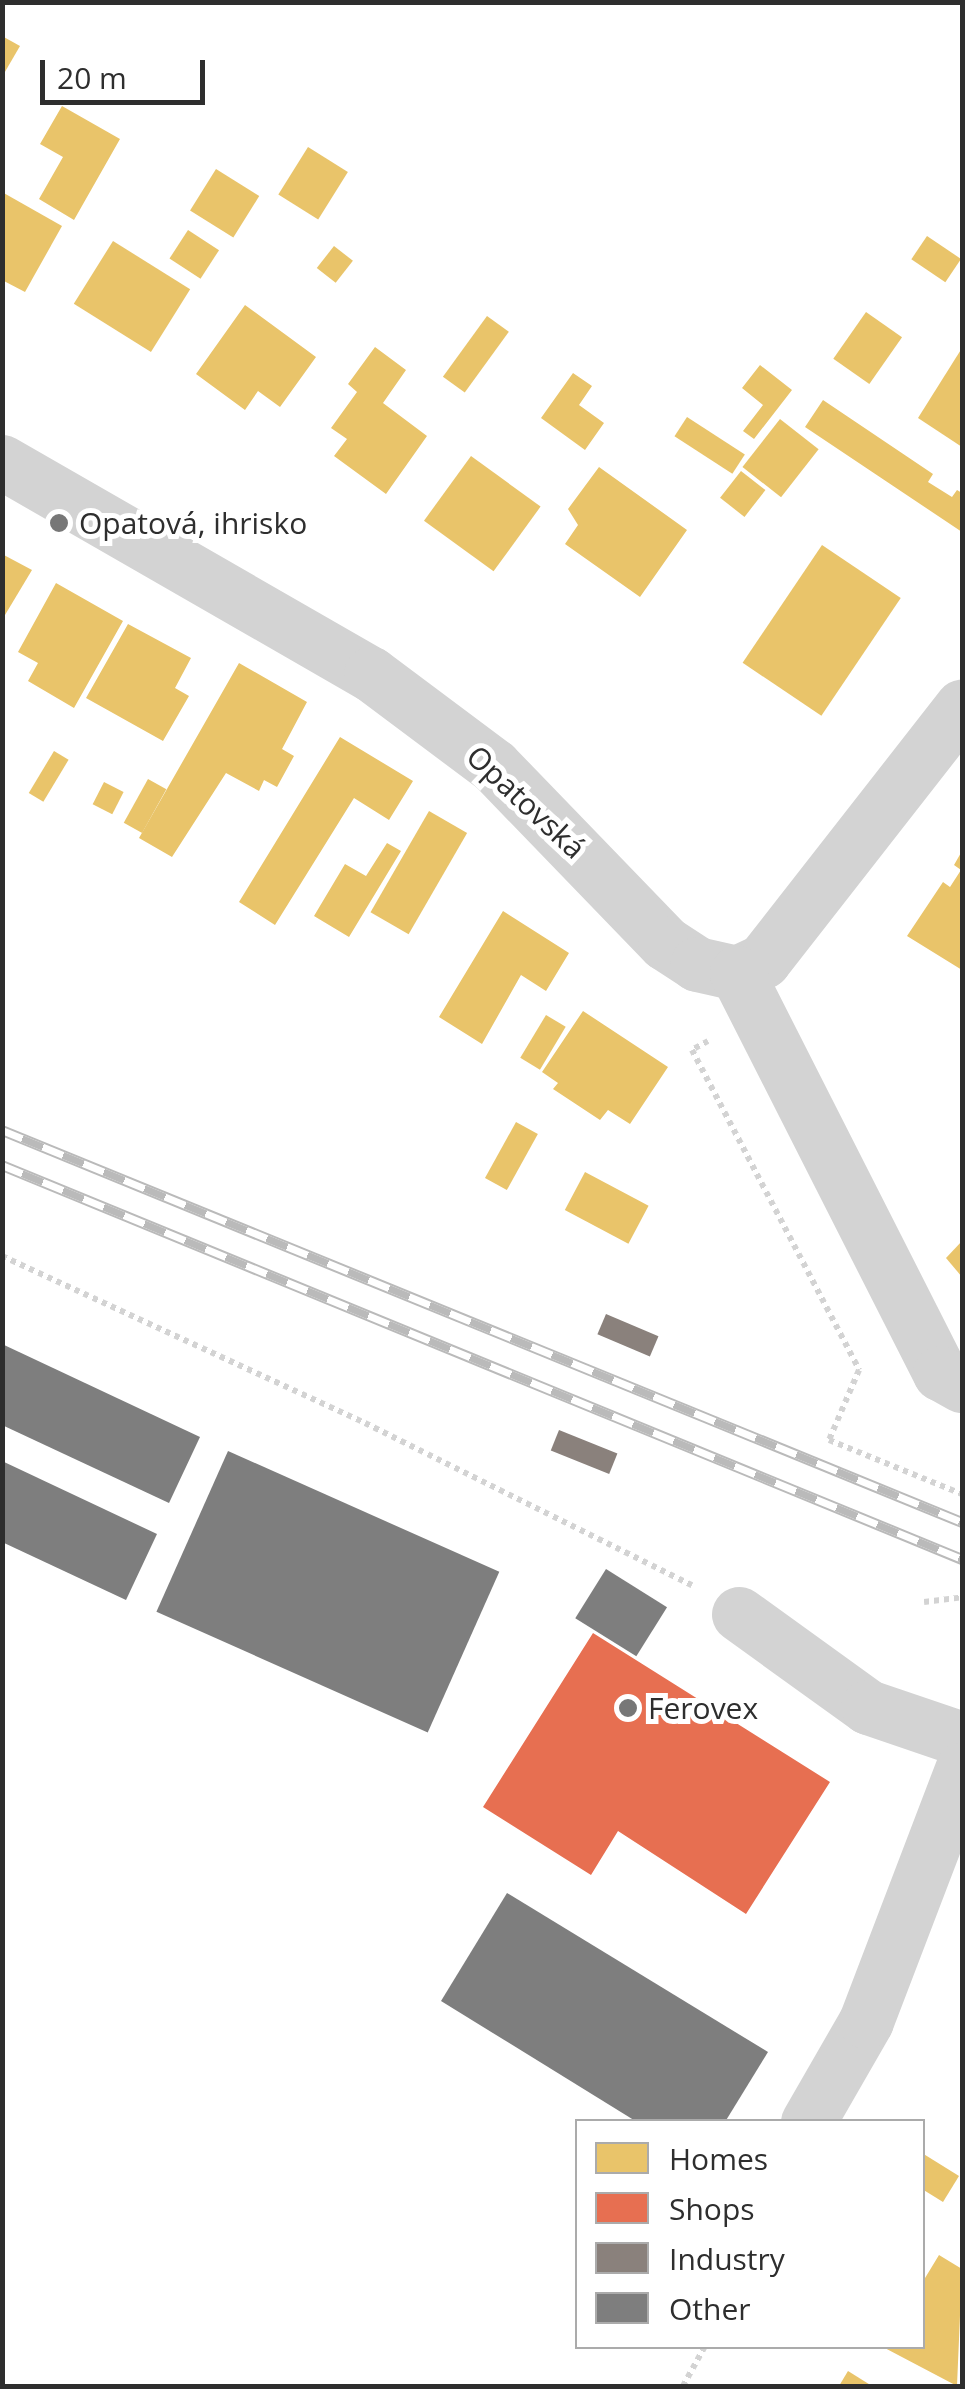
<!DOCTYPE html>
<html>
<head>
<meta charset="utf-8">
<style>
	body { margin:0 }
	#map { position:relative; width:965px; height:2389px; overflow:hidden; background:#fff; font-family:"Open Sans",sans-serif }
	div>[style] { position:absolute }
	[style*='--x'] { left:calc(var(--x)*1px); top:calc(var(--y)*1px); width:calc(var(--w)*1px); rotate:calc(var(--a)*1deg) }
	.homes>* { inset:0; background:#e9c46a; transform-origin:0 0 }
	.shops>* { inset:0; background:#e76f51 }
	.industry>* { inset:0; background:#8a817c; transform-origin:0 0 }
	.building>* { inset:0; background:#7e7e7e; transform-origin:0 0 }
	.path>* { height:6px; margin-top:-3px; transform-origin:0; background:repeating-linear-gradient(90deg,#d3d3d3 0 5px,transparent 0 10px) }
	.minor>* { height:55px; margin:-27.5px; padding:0 27.5px; transform-origin:27.5px; border-radius:27.5px; background:#d3d3d3 }
	.rail>* { height:11px; margin-top:-5.5px; transform-origin:0; background:repeating-linear-gradient(90deg,#fff 0 22px,#bababa 0 44px); box-sizing:border-box; border-block:2px solid #bababa }
	.dots>* { width:28px; height:28px; translate:-50% -50%; box-sizing:border-box; border:5px solid #fff; border-radius:50% }
	span { translate:-50% -50%; white-space:nowrap; text-align:center; line-height:1.15; -webkit-text-stroke:10px #fff; paint-order:stroke }
	.poi-label { font-size:30px; color:#2e2e2e }
	.left { translate:0 -50%; text-align:left }
	.street-label { font-size:30px; color:#2e2e2e }
	.frame { position:absolute; inset:0; border:5px solid #2e2e2e; pointer-events:none }
	.legend { position:absolute; left:575px; top:2119px; width:350px; height:230px; box-sizing:border-box; background:#fff; border:2px solid #ababab; margin:0; padding:12px 18px; list-style:none; font-size:30px; color:#2e2e2e }
	.legend li { display:flex; align-items:center; gap:20px; height:50px }
	.legend b { width:50px; border:2px solid #ababab }
	.scale { position:absolute; left:40px; top:60px; width:165px; height:45px; box-sizing:border-box; border:5px solid #2e2e2e; border-top:0; padding-left:12px; font-size:30px; line-height:35px; white-space:nowrap; color:#2e2e2e; -webkit-text-stroke:8px #fff; paint-order:stroke }
</style>
</head>
<body>
<div id="map">
	<div class="homes">
		<div style="clip-path:polygon(2px 36px,20px 46px,2px 77px)"></div>
		<div style="clip-path:polygon(62px 106px,120px 139px,74px 220px,39px 199px,63px 157px,40px 144px)"></div>
		<div style="left:308px;top:147px;width:47px;height:56px;rotate:32deg"></div>
		<div style="left:216px;top:169px;width:51px;height:49px;rotate:32deg"></div>
		<div style="clip-path:polygon(2px 192px,62px 226px,25px 292px,2px 280px)"></div>
		<div style="left:188px;top:230px;width:37px;height:34px;rotate:33deg"></div>
		<div style="left:927px;top:236px;width:41px;height:28px;rotate:34deg"></div>
		<div style="left:113px;top:241px;width:91px;height:74px;rotate:32deg"></div>
		<div style="left:334px;top:246px;width:24px;height:28px;rotate:38deg"></div>
		<div style="clip-path:polygon(245px 305px,316px 357px,280px 407px,258px 391px,245px 410px,196px 374px)"></div>
		<div style="left:866px;top:312px;width:44px;height:57px;rotate:35deg"></div>
		<div style="left:487px;top:316px;width:27px;height:75px;rotate:36deg"></div>
		<div style="clip-path:polygon(375px 347px,406px 370px,383px 403px,427px 436px,386px 494px,334px 456px,347px 439px,331px 428px,357px 392px,348px 384px)"></div>
		<div style="clip-path:polygon(962px 348px,962px 447px,918px 418px)"></div>
		<div style="clip-path:polygon(760px 365px,792px 390px,754px 439px,743px 431px,763px 405px,742px 388px)"></div>
		<div style="clip-path:polygon(573px 373px,592px 386px,579px 405px,604px 423px,585px 450px,541px 418px)"></div>
		<div style="clip-path:polygon(823px 400px,933px 474px,928px 482px,952px 497px,957px 490px,962px 493px,962px 532px,805px 427px)"></div>
		<div style="left:687px;top:417px;width:69px;height:23px;rotate:33deg"></div>
		<div style="left:780px;top:419px;width:49px;height:61px;rotate:38deg"></div>
		<div style="left:471px;top:456px;width:86px;height:80px;rotate:36deg"></div>
		<div style="clip-path:polygon(599px 467px,687px 530px,640px 597px,565px 544px,578px 525px,568px 509px)"></div>
		<div style="left:741px;top:471px;width:31px;height:34px;rotate:38deg"></div>
		<div style="left:822px;top:545px;width:95px;height:142px;rotate:34deg"></div>
		<div style="clip-path:polygon(2px 554px,32px 570px,2px 620px)"></div>
		<div style="clip-path:polygon(56px 583px,123px 621px,74px 708px,28px 681px,38px 663px,18px 652px)"></div>
		<div style="clip-path:polygon(128px 624px,191px 658px,175px 688px,189px 696px,163px 741px,86px 698px)"></div>
		<div style="clip-path:polygon(239px 663px,307px 702px,282px 749px,294px 756px,277px 787px,264px 780px,259px 791px,226px 773px,172px 857px,139px 838px)"></div>
		<div style="clip-path:polygon(340px 737px,413px 781px,389px 820px,354px 798px,275px 925px,239px 902px)"></div>
		<div style="left:54px;top:751px;width:17px;height:49px;rotate:31deg"></div>
		<div style="left:148px;top:779px;width:21px;height:50px;rotate:29deg"></div>
		<div style="left:104px;top:782px;width:22px;height:25px;rotate:27deg"></div>
		<div style="left:429px;top:811px;width:44px;height:117px;rotate:30deg"></div>
		<div style="clip-path:polygon(387px 843px,401px 851px,349px 937px,314px 916px,345px 864px,366px 876px)"></div>
		<div style="clip-path:polygon(962px 851px,962px 970px,907px 936px,943px 882px,950px 887px,961px 870px,954px 865px)"></div>
		<div style="clip-path:polygon(503px 911px,569px 953px,546px 991px,521px 975px,482px 1044px,439px 1017px)"></div>
		<div style="clip-path:polygon(583px 1011px,668px 1067px,630px 1124px,608px 1110px,600px 1120px,553px 1089px,558px 1083px,542px 1072px)"></div>
		<div style="left:546px;top:1015px;width:23px;height:50px;rotate:31deg"></div>
		<div style="left:516px;top:1122px;width:25px;height:64px;rotate:29deg"></div>
		<div style="left:585px;top:1172px;width:72px;height:43px;rotate:28deg"></div>
		<div style="clip-path:polygon(962px 1241px,962px 1277px,946px 1258px)"></div>
		<div style="clip-path:polygon(922px 2153px,959px 2176px,943px 2202px,922px 2189px)"></div>
		<div style="clip-path:polygon(939px 2255px,962px 2269px,957px 2386px,881px 2346px,922px 2346px,922px 2283px)"></div>
		<div style="clip-path:polygon(848px 2371px,872px 2386px,839px 2386px)"></div>
	</div>
	<div class="shops">
		<div style="clip-path:polygon(593px 1633px,830px 1782px,746px 1914px,618px 1831px,591px 1875px,483px 1807px)"></div>
	</div>
	<div class="industry">
		<div style="left:606px;top:1314px;width:57px;height:22px;rotate:23deg"></div>
		<div style="left:559px;top:1430px;width:63px;height:22px;rotate:22deg"></div>
	</div>
	<div class="building">
		<div style="clip-path:polygon(2px 1344px,200px 1437px,169px 1503px,2px 1425px)"></div>
		<div style="left:228px;top:1451px;width:297px;height:176px;rotate:24deg"></div>
		<div style="clip-path:polygon(2px 1461px,157px 1534px,126px 1600px,2px 1542px)"></div>
		<div style="left:606px;top:1569px;width:72px;height:58px;rotate:32deg"></div>
		<div style="clip-path:polygon(507px 1893px,768px 2052px,725px 2122px,637px 2122px,441px 2001px)"></div>
	</div>
	<div class="path">
		<div style="--x:708;--y:1041;--w:18;--a:151"></div>
		<div style="--x:692;--y:1050;--w:361;--a:62.4"></div>
		<div style="--x:859;--y:1370;--w:76;--a:113.2"></div>
		<div style="--x:829;--y:1440;--w:144;--a:22.1"></div>
		<div style="--x:2;--y:1256;--w:400;--a:24.7"></div>
		<div style="--x:365;--y:1423;--w:365;--a:26.4"></div>
		<div style="--x:924;--y:1602;--w:38;--a:-7"></div>
		<div style="--x:683;--y:2386;--w:46;--a:-61.2"></div>
	</div>
	<div class="minor">
		<div style="--x:2;--y:462;--w:426;--a:29.9"></div>
		<div style="--x:371;--y:674;--w:154;--a:36.8"></div>
		<div style="--x:494;--y:766;--w:246;--a:46"></div>
		<div style="--x:665;--y:943;--w:38;--a:33"></div>
		<div style="--x:697;--y:964;--w:41;--a:12.7"></div>
		<div style="--x:737;--y:973;--w:29;--a:-25"></div>
		<div style="--x:763;--y:961;--w:323;--a:-52"></div>
		<div style="--x:737;--y:973;--w:449;--a:63.1"></div>
		<div style="--x:940;--y:1373;--w:25;--a:29"></div>
		<div style="--x:739;--y:1614;--w:159;--a:35.8"></div>
		<div style="--x:868;--y:1707;--w:99;--a:18.8"></div>
		<div style="--x:808;--y:2122;--w:116;--a:-60.1"></div>
		<div style="--x:866;--y:2021;--w:269;--a:-69.1"></div>
	</div>
	<div class="rail">
		<div style="--x:2;--y:1130;--w:1037;--a:22.21"></div>
		<div style="--x:2;--y:1165;--w:1038;--a:22.31"></div>
	</div>
	<div class="dots">
		<div style="left:59px;top:523px;background:#777"></div>
		<div style="left:628px;top:1708px;background:#777"></div>
	</div>
	<div class="poi-label">
		<span class="left" style="left:79px;top:523px">Opatová, ihrisko</span>
		<span class="left" style="left:648px;top:1708px">Ferovex</span>
	</div>
	<div class="street-label">
		<span style="left:526px;top:802px;rotate:43deg">Opatovská</span>
	</div>
	<div class="frame"></div>
	<ul class="legend">
	<li><b style="height:28px;background:#e9c46a"></b>Homes</li>
	<li><b style="height:28px;background:#e76f51"></b>Shops</li>
	<li><b style="height:28px;background:#8a817c"></b>Industry</li>
	<li><b style="height:28px;background:#7e7e7e"></b>Other</li>
	</ul>
	<div class="scale">20 m</div>
</div>
</body>
</html>
